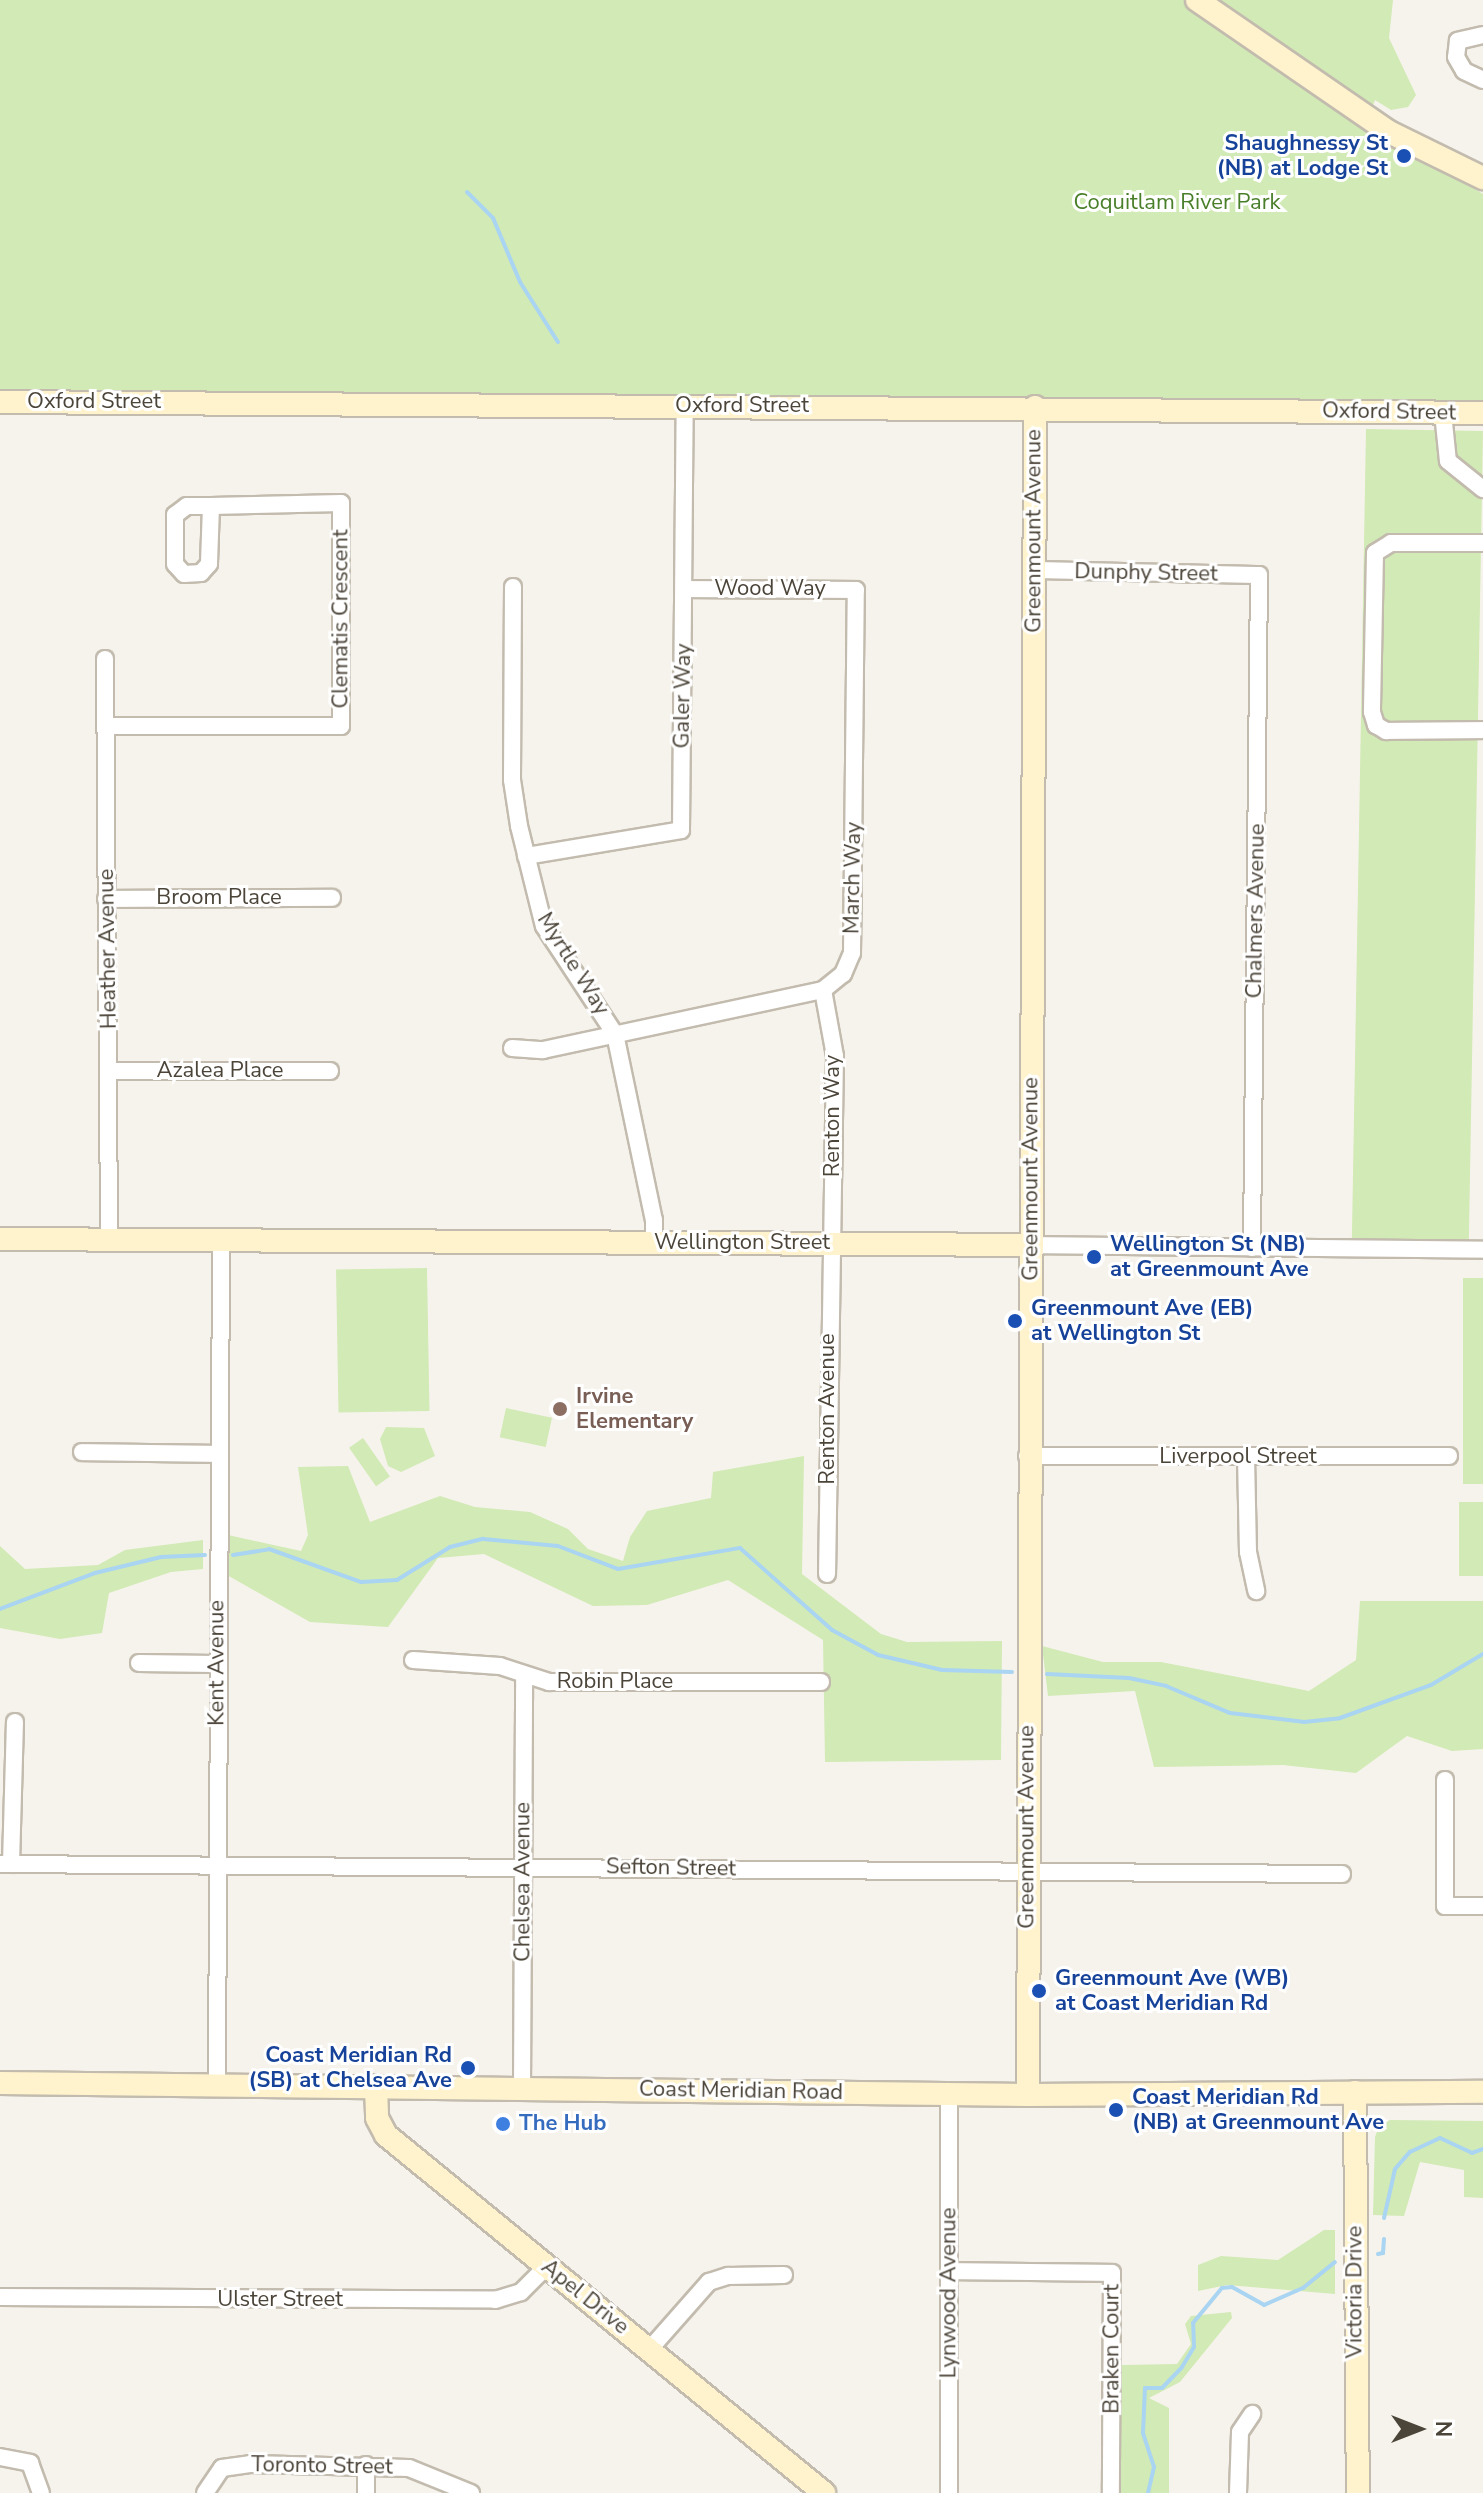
<!DOCTYPE html>
<html>
<head>
<meta charset="utf-8">
<style>
	body { margin:0 }
	#map { position:relative; width:1483px; height:2493px; overflow:hidden; background:#f6f3ec; font-family:"Nunito Sans",sans-serif }
	div>[style] { position:absolute }
	[style*='--x'] { left:calc(var(--x)*1px); top:calc(var(--y)*1px); width:calc(var(--w)*1px); rotate:calc(var(--a)*1deg) }
	.green>* { inset:0; background:#d2eab5; transform-origin:0 0 }
	.stream>* { height:4px; margin:-2px; padding:0 2px; transform-origin:2px; border-radius:2px; background:#a9d4f2 }
	.roads { filter:drop-shadow(2px 0 #c2bbae) drop-shadow(-2px 0 #c2bbae) drop-shadow(0 2px #c2bbae) drop-shadow(0 -2px #c2bbae) }
	.street>* { height:16px; margin:-8px; padding:0 8px; transform-origin:8px; border-radius:8px; background:#fff }
	.secondary>* { height:22px; margin:-11px; padding:0 11px; transform-origin:11px; border-radius:11px; background:#fff3cd }
	.dots>* { width:22px; height:22px; translate:-50% -50%; box-sizing:border-box; border:4px solid #fff; border-radius:50% }
	span { translate:-50% -50%; white-space:nowrap; text-align:center; line-height:1.15; -webkit-text-stroke:6px #fff; paint-order:stroke }
	.transit-label { font-size:22px; color:#164399; font-weight:700 }
	.right { translate:-100% -50%; text-align:right }
	.left { translate:0 -50%; text-align:left }
	.park-label { font-size:22px; color:#4a7f2a }
	.street-label { font-size:22px; color:#4b4439 }
	.education-label { font-size:22px; color:#785e54; font-weight:700 }
	.shop-label { font-size:22px; color:#366cbe; font-weight:700 }
	.north { position:absolute; left:1379px; top:2389px; width:80px; height:80px; -webkit-text-stroke:6px #fff; paint-order:stroke; rotate:90deg; font-size:22px; font-weight:700; line-height:32px; text-align:center; color:#4b4439 }
	.north::after { content:''; display:block; margin:auto; width:28px; height:36px; background:#4b4439; clip-path:polygon(50% 0,100% 100%,50% 72%,0 100%) }
</style>
</head>
<body>
<div id="map">
	<div class="green">
		<div style="clip-path:polygon(0 0,1393px 0,1389px 38px,1416px 95px,1408px 107px,1391px 110px,1375px 100px,1366px 124px,1483px 194px,1483px 408px,0 395px)"></div>
		<div style="left:1366px;top:429px;width:117px;height:812px;rotate:1deg"></div>
		<div style="left:427px;top:1268px;width:143px;height:91px;rotate:89deg"></div>
		<div style="left:1463px;top:1278px;width:20px;height:206px"></div>
		<div style="left:506px;top:1408px;width:47px;height:30px;rotate:12deg"></div>
		<div style="clip-path:polygon(386px 1427px,424px 1428px,435px 1456px,401px 1472px,388px 1466px,380px 1439px)"></div>
		<div style="left:363px;top:1438px;width:47px;height:17px;rotate:55deg"></div>
		<div style="clip-path:polygon(804px 1456px,802px 1574px,881px 1634px,907px 1642px,1002px 1641px,1001px 1760px,825px 1762px,823px 1640px,728px 1580px,647px 1605px,593px 1606px,484px 1554px,438px 1558px,388px 1627px,310px 1622px,227px 1575px,228px 1535px,301px 1551px,308px 1535px,298px 1467px,348px 1466px,370px 1522px,440px 1496px,475px 1507px,530px 1512px,568px 1529px,588px 1549px,623px 1561px,630px 1537px,647px 1511px,711px 1498px,713px 1472px)"></div>
		<div style="left:1459px;top:1502px;width:24px;height:74px"></div>
		<div style="clip-path:polygon(203px 1540px,203px 1569px,171px 1572px,109px 1593px,102px 1633px,60px 1639px,0 1628px,0 1546px,25px 1569px,98px 1565px,125px 1550px)"></div>
		<div style="clip-path:polygon(1360px 1601px,1483px 1601px,1483px 1749px,1452px 1751px,1407px 1736px,1356px 1773px,1283px 1765px,1154px 1767px,1135px 1691px,1048px 1696px,1042px 1646px,1103px 1662px,1161px 1662px,1309px 1691px,1356px 1660px)"></div>
		<div style="clip-path:polygon(1390px 2120px,1483px 2121px,1483px 2198px,1464px 2197px,1464px 2170px,1420px 2162px,1404px 2216px,1373px 2215px,1375px 2137px,1379px 2126px)"></div>
		<div style="clip-path:polygon(1324px 2230px,1335px 2230px,1335px 2294px,1227px 2285px,1198px 2291px,1198px 2265px,1221px 2256px,1278px 2260px)"></div>
		<div style="clip-path:polygon(1231px 2312px,1232px 2318px,1180px 2382px,1149px 2398px,1169px 2408px,1169px 2493px,1121px 2493px,1121px 2365px,1177px 2364px,1191px 2344px,1185px 2324px,1191px 2316px)"></div>
	</div>
	<div class="stream">
		<div style="--x:467;--y:192;--w:37;--a:45"></div>
		<div style="--x:493;--y:218;--w:69;--a:67.1"></div>
		<div style="--x:520;--y:282;--w:71;--a:57.7"></div>
		<div style="--x:233;--y:1555;--w:36;--a:-9"></div>
		<div style="--x:269;--y:1549;--w:98;--a:19.7"></div>
		<div style="--x:361;--y:1582;--w:36;--a:-3"></div>
		<div style="--x:397;--y:1580;--w:62;--a:-31.9"></div>
		<div style="--x:450;--y:1547;--w:34;--a:-14"></div>
		<div style="--x:483;--y:1539;--w:75;--a:5.3"></div>
		<div style="--x:558;--y:1546;--w:64;--a:21"></div>
		<div style="--x:618;--y:1569;--w:124;--a:-9.8"></div>
		<div style="--x:740;--y:1548;--w:123;--a:41.7"></div>
		<div style="--x:832;--y:1630;--w:52;--a:28.5"></div>
		<div style="--x:878;--y:1655;--w:66;--a:13.2"></div>
		<div style="--x:942;--y:1670;--w:70;--a:1.6"></div>
		<div style="--x:0;--y:1609;--w:102;--a:-20.8"></div>
		<div style="--x:95;--y:1573;--w:68;--a:-13.6"></div>
		<div style="--x:161;--y:1557;--w:44;--a:-2.6"></div>
		<div style="--x:1047;--y:1674;--w:82;--a:2.8"></div>
		<div style="--x:1129;--y:1678;--w:38;--a:12"></div>
		<div style="--x:1166;--y:1686;--w:69;--a:22.9"></div>
		<div style="--x:1230;--y:1713;--w:75;--a:6.9"></div>
		<div style="--x:1304;--y:1722;--w:36;--a:-6"></div>
		<div style="--x:1340;--y:1718;--w:97;--a:-19.9"></div>
		<div style="--x:1431;--y:1685;--w:61;--a:-30.8"></div>
		<div style="--x:1384;--y:2218;--w:50;--a:-77.3"></div>
		<div style="--x:1395;--y:2169;--w:23;--a:-49"></div>
		<div style="--x:1410;--y:2152;--w:33;--a:-25"></div>
		<div style="--x:1440;--y:2138;--w:35;--a:25"></div>
		<div style="--x:1472;--y:2153;--w:12;--a:-20"></div>
		<div style="--x:1378;--y:2254;--w:5;--a:-11"></div>
		<div style="--x:1383;--y:2253;--w:14;--a:-86"></div>
		<div style="--x:1148;--y:2493;--w:27;--a:-77"></div>
		<div style="--x:1154;--y:2467;--w:36;--a:-108"></div>
		<div style="--x:1143;--y:2433;--w:45;--a:-87.5"></div>
		<div style="--x:1145;--y:2388;--w:17;--a:0"></div>
		<div style="--x:1162;--y:2388;--w:29;--a:-46"></div>
		<div style="--x:1182;--y:2367;--w:23;--a:-59"></div>
		<div style="--x:1194;--y:2347;--w:24;--a:-92"></div>
		<div style="--x:1193;--y:2323;--w:45;--a:-50.4"></div>
		<div style="--x:1222;--y:2288;--w:10;--a:-6"></div>
		<div style="--x:1232;--y:2287;--w:37;--a:29"></div>
		<div style="--x:1264;--y:2305;--w:43;--a:-23.6"></div>
		<div style="--x:1303;--y:2288;--w:41;--a:-39.1"></div>
	</div>
	<div class="roads">
		<div class="street">
			<div style="--x:1483;--y:35;--w:26;--a:167"></div>
			<div style="--x:1458;--y:41;--w:16;--a:97"></div>
			<div style="--x:1456;--y:57;--w:16;--a:60"></div>
			<div style="--x:1464;--y:71;--w:21;--a:25"></div>
			<div style="--x:1443;--y:413;--w:48;--a:84.1"></div>
			<div style="--x:1448;--y:461;--w:45;--a:38.7"></div>
			<div style="--x:1483;--y:543;--w:92;--a:180"></div>
			<div style="--x:1391;--y:543;--w:19;--a:148"></div>
			<div style="--x:1375;--y:553;--w:159;--a:91.1"></div>
			<div style="--x:1372;--y:712;--w:14;--a:73"></div>
			<div style="--x:1376;--y:725;--w:12;--a:31"></div>
			<div style="--x:1386;--y:731;--w:97;--a:-0.6"></div>
			<div style="--x:1034;--y:570;--w:225;--a:1.3"></div>
			<div style="--x:1259;--y:575;--w:673;--a:90.6"></div>
			<div style="--x:513;--y:587;--w:193;--a:90.3"></div>
			<div style="--x:512;--y:780;--w:47;--a:81.3"></div>
			<div style="--x:519;--y:826;--w:103;--a:76"></div>
			<div style="--x:544;--y:926;--w:129;--a:56.7"></div>
			<div style="--x:615;--y:1034;--w:190;--a:78.2"></div>
			<div style="--x:654;--y:1220;--w:23;--a:90"></div>
			<div style="--x:105;--y:659;--w:580;--a:89.6"></div>
			<div style="--x:106;--y:726;--w:235;--a:0"></div>
			<div style="--x:341;--y:726;--w:223;--a:-90"></div>
			<div style="--x:341;--y:503;--w:130;--a:178.7"></div>
			<div style="--x:211;--y:506;--w:58;--a:92"></div>
			<div style="--x:209;--y:564;--w:12;--a:132"></div>
			<div style="--x:201;--y:573;--w:17;--a:177"></div>
			<div style="--x:184;--y:574;--w:13;--a:-132"></div>
			<div style="--x:175;--y:564;--w:49;--a:-90"></div>
			<div style="--x:175;--y:515;--w:15;--a:-37"></div>
			<div style="--x:187;--y:506;--w:24;--a:0"></div>
			<div style="--x:526;--y:856;--w:157;--a:-9.5"></div>
			<div style="--x:681;--y:830;--w:424;--a:-89.5"></div>
			<div style="--x:106;--y:899;--w:226;--a:-0.3"></div>
			<div style="--x:823;--y:990;--w:67;--a:79.7"></div>
			<div style="--x:835;--y:1056;--w:518;--a:90.88"></div>
			<div style="--x:512;--y:1048;--w:31;--a:4"></div>
			<div style="--x:543;--y:1050;--w:286;--a:-12.1"></div>
			<div style="--x:823;--y:990;--w:26;--a:-39"></div>
			<div style="--x:843;--y:974;--w:23;--a:-67"></div>
			<div style="--x:852;--y:953;--w:363;--a:-89.4"></div>
			<div style="--x:856;--y:590;--w:172;--a:-179.7"></div>
			<div style="--x:110;--y:1071;--w:220;--a:0"></div>
			<div style="--x:1031;--y:1245;--w:452;--a:0.6"></div>
			<div style="--x:82;--y:1452;--w:135;--a:0.8"></div>
			<div style="--x:1027;--y:1456;--w:422;--a:0"></div>
			<div style="--x:1246;--y:1457;--w:95;--a:88.8"></div>
			<div style="--x:1248;--y:1552;--w:40;--a:78"></div>
			<div style="--x:413;--y:1660;--w:87;--a:3.9"></div>
			<div style="--x:500;--y:1666;--w:52;--a:18.1"></div>
			<div style="--x:549;--y:1682;--w:272;--a:0"></div>
			<div style="--x:139;--y:1663;--w:76;--a:0.8"></div>
			<div style="--x:1445;--y:1780;--w:126;--a:90"></div>
			<div style="--x:1445;--y:1906;--w:38;--a:0"></div>
			<div style="--x:0;--y:1864;--w:1342;--a:0.43"></div>
			<div style="--x:11;--y:1864;--w:142;--a:-88.4"></div>
			<div style="--x:217;--y:2086;--w:846;--a:-89.73"></div>
			<div style="--x:522;--y:2088;--w:412;--a:-89.7"></div>
			<div style="--x:949;--y:2271;--w:163;--a:0.7"></div>
			<div style="--x:1112;--y:2273;--w:220;--a:90.3"></div>
			<div style="--x:0;--y:2297;--w:495;--a:0.3"></div>
			<div style="--x:495;--y:2300;--w:27;--a:-17"></div>
			<div style="--x:521;--y:2292;--w:37;--a:-45"></div>
			<div style="--x:649;--y:2350;--w:91;--a:-48.6"></div>
			<div style="--x:709;--y:2282;--w:20;--a:-18"></div>
			<div style="--x:728;--y:2276;--w:56;--a:-1"></div>
			<div style="--x:0;--y:2457;--w:31;--a:11"></div>
			<div style="--x:30;--y:2463;--w:32;--a:70"></div>
			<div style="--x:205;--y:2493;--w:30;--a:-56"></div>
			<div style="--x:222;--y:2468;--w:28;--a:-8"></div>
			<div style="--x:250;--y:2464;--w:159;--a:1.4"></div>
			<div style="--x:409;--y:2468;--w:67;--a:22"></div>
			<div style="--x:366;--y:2493;--w:28;--a:-90"></div>
			<div style="--x:949;--y:2493;--w:399;--a:-90"></div>
			<div style="--x:1238;--y:2493;--w:61;--a:-88.1"></div>
			<div style="--x:1240;--y:2432;--w:22;--a:-56"></div>
		</div>
		<div class="secondary">
			<div style="--x:1197;--y:0;--w:233;--a:34.5"></div>
			<div style="--x:1389;--y:132;--w:105;--a:26.1"></div>
			<div style="--x:0;--y:402;--w:1483;--a:0.42"></div>
			<div style="--x:0;--y:1239;--w:1031;--a:0.33"></div>
			<div style="--x:0;--y:2083;--w:1028;--a:0.67"></div>
			<div style="--x:1028;--y:2095;--w:455;--a:-0.4"></div>
			<div style="--x:376;--y:2086;--w:32;--a:88"></div>
			<div style="--x:377;--y:2118;--w:19;--a:62"></div>
			<div style="--x:386;--y:2135;--w:566;--a:39.26"></div>
			<div style="--x:1355;--y:2092;--w:401;--a:89.6"></div>
			<div style="--x:1028;--y:2095;--w:1688;--a:-89.76"></div>
		</div>
	</div>
	<div class="dots">
		<div style="left:1404px;top:156px;background:#1a4fb4"></div>
		<div style="left:1094px;top:1257px;background:#1a4fb4"></div>
		<div style="left:1015px;top:1321px;background:#1a4fb4"></div>
		<div style="left:560px;top:1409px;background:#8d6e63"></div>
		<div style="left:1039px;top:1991px;background:#1a4fb4"></div>
		<div style="left:468px;top:2068px;background:#1a4fb4"></div>
		<div style="left:1116px;top:2110px;background:#1a4fb4"></div>
		<div style="left:503px;top:2124px;background:#3f7fe0"></div>
	</div>
	<div class="transit-label">
		<span class="right" style="left:1388px;top:156px">Shaughnessy St<br>(NB) at Lodge St</span>
		<span class="left" style="left:1110px;top:1257px">Wellington St (NB)<br>at Greenmount Ave</span>
		<span class="left" style="left:1031px;top:1321px">Greenmount Ave (EB)<br>at Wellington St</span>
		<span class="left" style="left:1055px;top:1991px">Greenmount Ave (WB)<br>at Coast Meridian Rd</span>
		<span class="right" style="left:452px;top:2068px">Coast Meridian Rd<br>(SB) at Chelsea Ave</span>
		<span class="left" style="left:1132px;top:2110px">Coast Meridian Rd<br>(NB) at Greenmount Ave</span>
	</div>
	<div class="park-label">
		<span style="left:1177px;top:203px">Coquitlam River Park</span>
	</div>
	<div class="street-label">
		<span style="left:94px;top:402px">Oxford Street</span>
		<span style="left:742px;top:406px">Oxford Street</span>
		<span style="left:1389px;top:412px;rotate:1deg">Oxford Street</span>
		<span style="left:1034px;top:531px;rotate:-90deg">Greenmount Avenue</span>
		<span style="left:1146px;top:573px;rotate:1deg">Dunphy Street</span>
		<span style="left:770px;top:589px">Wood Way</span>
		<span style="left:341px;top:619px;rotate:-90deg">Clematis Crescent</span>
		<span style="left:683px;top:696px;rotate:-89deg">Galer Way</span>
		<span style="left:853px;top:878px;rotate:-89deg">March Way</span>
		<span style="left:219px;top:898px">Broom Place</span>
		<span style="left:1256px;top:911px;rotate:-89deg">Chalmers Avenue</span>
		<span style="left:108px;top:949px;rotate:-91deg">Heather Avenue</span>
		<span style="left:573px;top:964px;rotate:58deg">Myrtle Way</span>
		<span style="left:220px;top:1071px">Azalea Place</span>
		<span style="left:833px;top:1116px;rotate:-90deg">Renton Way</span>
		<span style="left:1031px;top:1179px;rotate:-90deg">Greenmount Avenue</span>
		<span style="left:742px;top:1243px">Wellington Street</span>
		<span style="left:828px;top:1409px;rotate:-90deg">Renton Avenue</span>
		<span style="left:1238px;top:1457px">Liverpool Street</span>
		<span style="left:217px;top:1663px;rotate:-90deg">Kent Avenue</span>
		<span style="left:615px;top:1682px">Robin Place</span>
		<span style="left:1027px;top:1827px;rotate:-90deg">Greenmount Avenue</span>
		<span style="left:671px;top:1868px;rotate:1deg">Sefton Street</span>
		<span style="left:523px;top:1882px;rotate:-90deg">Chelsea Avenue</span>
		<span style="left:741px;top:2091px;rotate:1deg">Coast Meridian Road</span>
		<span style="left:1355px;top:2292px;rotate:-90deg">Victoria Drive</span>
		<span style="left:949px;top:2293px;rotate:-90deg">Lynwood Avenue</span>
		<span style="left:585px;top:2297px;rotate:39deg">Apel Drive</span>
		<span style="left:280px;top:2300px">Ulster Street</span>
		<span style="left:1112px;top:2349px;rotate:-90deg">Braken Court</span>
		<span style="left:322px;top:2466px;rotate:1deg">Toronto Street</span>
	</div>
	<div class="education-label">
		<span class="left" style="left:576px;top:1409px">Irvine<br>Elementary</span>
	</div>
	<div class="shop-label">
		<span class="left" style="left:519px;top:2124px">The Hub</span>
	</div>
	<div class="north">N</div>
</div>
</body>
</html>
